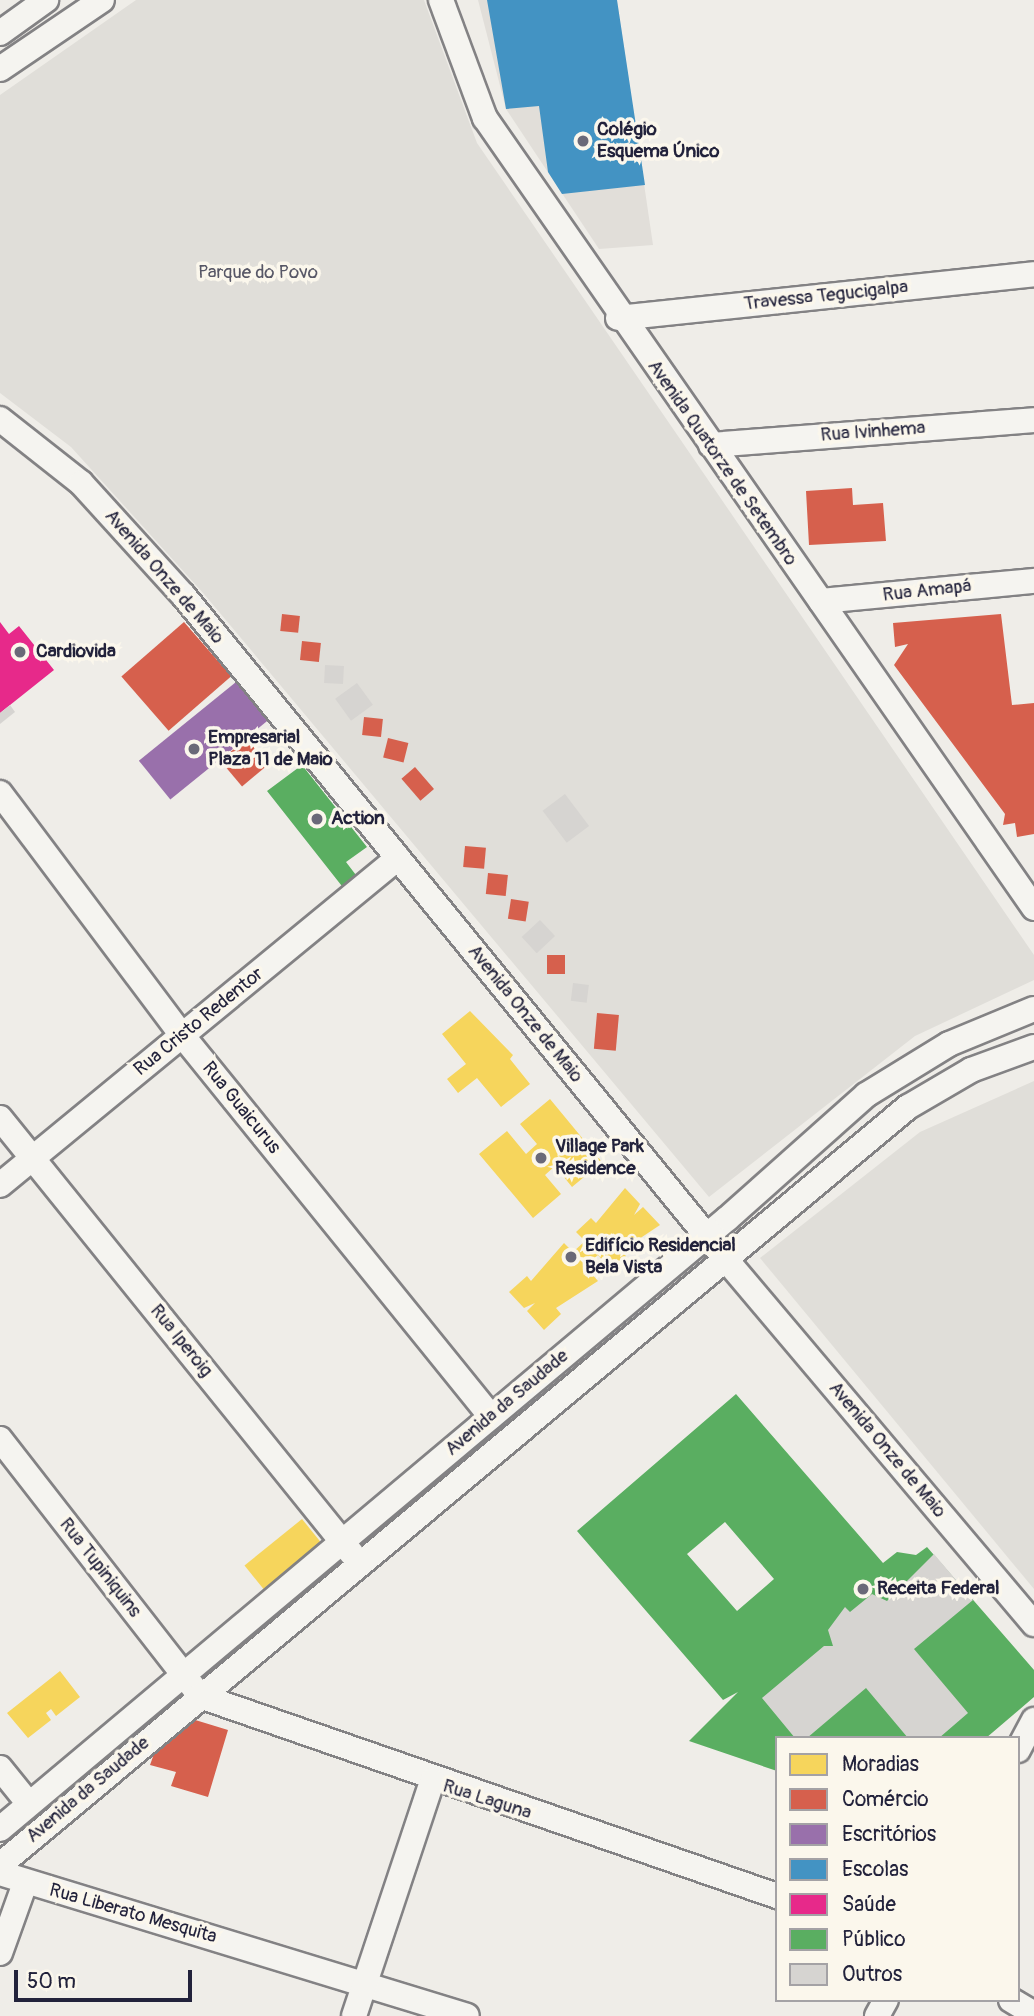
<!DOCTYPE html>
<html>
<head>
<meta charset="utf-8">
<style>
	body { margin:0 }
	#map { position:relative; width:1034px; height:2016px; overflow:hidden; background:#efede8; font-family:Pangolin,sans-serif }
	div>[style] { position:absolute }
	[style*='--x'] { left:calc(var(--x)*1px); top:calc(var(--y)*1px); width:calc(var(--w)*1px); rotate:calc(var(--a)*1deg) }
	.built>* { inset:0; background:#e1ded9 }
	.green>* { inset:0; background:#e0ded9 }
	.homes>* { inset:0; background:#f6d55c; transform-origin:0 0 }
	.shops>* { inset:0; background:#d6604d; transform-origin:0 0 }
	.offices>* { inset:0; background:#9970ab; transform-origin:0 0 }
	.schools>* { inset:0; background:#4393c3 }
	.health>* { inset:0; background:#e7298a }
	.public>* { inset:0; background:#5aae61 }
	.building>* { inset:0; background:#d6d4d1; transform-origin:0 0 }
	.roads { filter:drop-shadow(2px 0 #838284) drop-shadow(-2px 0 #838284) drop-shadow(0 2px #838284) drop-shadow(0 -2px #838284) }
	.minor>* { height:24px; margin:-12px; padding:0 12px; transform-origin:12px; border-radius:12px; background:#f5f4f0 }
	.dots>* { width:19px; height:19px; translate:-50% -50%; box-sizing:border-box; border:4px solid #fbf7ec; border-radius:50% }
	span { translate:-50% -50%; white-space:nowrap; text-align:center; line-height:1.15; -webkit-text-stroke:7px #fbf7ec; paint-order:stroke }
	.poi-label { font-size:19px; color:#22223b; font-weight:700 }
	.left { translate:0 -50%; text-align:left }
	.park-label { font-size:19px; color:#575766 }
	.street-label { font-size:19px; color:#22223b }
	.legend { position:absolute; left:775px; top:1736px; width:245px; height:266px; box-sizing:border-box; background:#fbf7ec; border:2px solid #a4a2a5; margin:0; padding:9px 12px; list-style:none; font-size:21px; color:#22223b }
	.legend li { display:flex; align-items:center; gap:14px; height:35px }
	.legend b { width:35px; border:2px solid #a4a2a5 }
	.scale { position:absolute; left:14px; top:1970px; width:178px; height:32px; box-sizing:border-box; border:4px solid #22223b; border-top:0; padding-left:9px; font-size:21px; line-height:24px; white-space:nowrap; color:#22223b; -webkit-text-stroke:5px #fbf7ec; paint-order:stroke }
</style>
</head>
<body>
<div id="map">
	<div class="built">
		<div style="clip-path:polygon(478px 0,617px 0,653px 245px,599px 249px,506px 109px)"></div>
	</div>
	<div class="green">
		<div style="clip-path:polygon(136px 0,424px 0,477px 143px,1034px 955px,1034px 980px,915px 1036px,709px 1197px,204px 594px,71px 447px,0 393px,0 95px)"></div>
		<div style="clip-path:polygon(1034px 1081px,1034px 1589px,760px 1258px,920px 1132px)"></div>
	</div>
	<div class="homes">
		<div style="clip-path:polygon(470px 1011px,513px 1055px,510px 1059px,530px 1084px,501px 1107px,477px 1078px,458px 1093px,447px 1079px,466px 1064px,442px 1034px)"></div>
		<div style="clip-path:polygon(550px 1099px,602px 1162px,572px 1187px,555px 1166px,545px 1175px,561px 1194px,533px 1218px,479px 1154px,507px 1131px,526px 1154px,537px 1144px,520px 1124px)"></div>
		<div style="clip-path:polygon(625px 1188px,640px 1204px,634px 1215px,643px 1207px,660px 1225px,621px 1251px,626px 1256px,611px 1270px,598px 1255px,585px 1266px,598px 1281px,556px 1308px,561px 1314px,544px 1330px,527px 1311px,535px 1303px,524px 1308px,509px 1292px,527px 1276px,531px 1281px,564px 1243px,573px 1252px,585px 1241px,576px 1232px,591px 1218px,596px 1223px)"></div>
		<div style="left:302px;top:1519px;width:35px;height:74px;rotate:51deg"></div>
		<div style="clip-path:polygon(60px 1671px,80px 1697px,56px 1716px,51px 1709px,46px 1713px,51px 1720px,28px 1738px,7px 1713px)"></div>
	</div>
	<div class="shops">
		<div style="clip-path:polygon(852px 488px,853px 505px,883px 503px,886px 541px,809px 545px,806px 491px)"></div>
		<div style="left:282px;top:614px;width:18px;height:17px;rotate:6deg"></div>
		<div style="clip-path:polygon(1001px 614px,1012px 705px,1034px 703px,1034px 834px,1017px 837px,1015px 823px,1003px 825px,1005px 814px,894px 665px,908px 644px,895px 647px,893px 623px)"></div>
		<div style="left:184px;top:622px;width:72px;height:83px;rotate:49deg"></div>
		<div style="left:302px;top:641px;width:19px;height:19px;rotate:6deg"></div>
		<div style="left:364px;top:717px;width:19px;height:18px;rotate:6deg"></div>
		<div style="left:247px;top:738px;width:34px;height:35px;rotate:50deg"></div>
		<div style="left:388px;top:738px;width:21px;height:20px;rotate:14deg"></div>
		<div style="left:415px;top:767px;width:29px;height:18px;rotate:49deg"></div>
		<div style="left:465px;top:846px;width:21px;height:21px;rotate:5deg"></div>
		<div style="left:488px;top:873px;width:20px;height:21px;rotate:6deg"></div>
		<div style="left:511px;top:899px;width:18px;height:20px;rotate:9deg"></div>
		<div style="left:547px;top:955px;width:18px;height:19px"></div>
		<div style="left:597px;top:1013px;width:22px;height:36px;rotate:5deg"></div>
		<div style="clip-path:polygon(192px 1719px,228px 1730px,208px 1797px,171px 1786px,176px 1772px,150px 1765px,155px 1751px)"></div>
	</div>
	<div class="offices">
		<div style="left:236px;top:682px;width:50px;height:125px;rotate:51deg"></div>
	</div>
	<div class="schools">
		<div style="clip-path:polygon(487px 0,617px 0,645px 185px,562px 194px,548px 172px,539px 106px,506px 109px)"></div>
	</div>
	<div class="health">
		<div style="clip-path:polygon(0 622px,9px 634px,19px 626px,54px 670px,0 713px)"></div>
	</div>
	<div class="public">
		<div style="clip-path:polygon(302px 765px,367px 847px,346px 862px,359px 879px,345px 890px,267px 791px)"></div>
		<div style="clip-path:polygon(evenodd,736px 1394px,883px 1563px,897px 1552px,916px 1555px,927px 1547px,1034px 1670px,1034px 1697px,986px 1738px,777px 1738px,777px 1771px,689px 1741px,738px 1692px,723px 1700px,577px 1531px,736px 1394px,725px 1522px,774px 1579px,737px 1611px,687px 1554px,725px 1522px)"></div>
	</div>
	<div class="building">
		<div style="left:325px;top:665px;width:19px;height:18px;rotate:3deg"></div>
		<div style="left:357px;top:683px;width:27px;height:27px;rotate:54deg"></div>
		<div style="clip-path:polygon(10px 705px,15px 712px,0 724px,0 713px)"></div>
		<div style="left:565px;top:794px;width:40px;height:28px;rotate:53deg"></div>
		<div style="left:540px;top:920px;width:22px;height:25px;rotate:47deg"></div>
		<div style="left:573px;top:983px;width:16px;height:18px;rotate:7deg"></div>
		<div style="clip-path:polygon(934px 1554px,973px 1600px,914px 1649px,968px 1713px,939px 1738px,908px 1738px,866px 1688px,807px 1738px,795px 1738px,762px 1698px,824px 1646px,833px 1646px,828px 1630px,845px 1607px,850px 1612px,872px 1594px,887px 1601px)"></div>
	</div>
	<div class="roads">
		<div class="minor">
			<div style="--x:441;--y:0;--w:126;--a:69.6"></div>
			<div style="--x:485;--y:118;--w:962;--a:55.2"></div>
			<div style="--x:0;--y:33;--w:57;--a:-35.7"></div>
			<div style="--x:0;--y:69;--w:123;--a:-34.1"></div>
			<div style="--x:618;--y:318;--w:418;--a:-6"></div>
			<div style="--x:0;--y:419;--w:103;--a:38.3"></div>
			<div style="--x:81;--y:483;--w:151;--a:47.7"></div>
			<div style="--x:183;--y:595;--w:861;--a:50.75"></div>
			<div style="--x:728;--y:1262;--w:474;--a:49.8"></div>
			<div style="--x:711;--y:445;--w:324;--a:-4.4"></div>
			<div style="--x:821;--y:601;--w:214;--a:-5.4"></div>
			<div style="--x:0;--y:793;--w:303;--a:53.1"></div>
			<div style="--x:182;--y:1035;--w:491;--a:51"></div>
			<div style="--x:0;--y:1118;--w:560;--a:51.08"></div>
			<div style="--x:0;--y:1185;--w:515;--a:-39.41"></div>
			<div style="--x:0;--y:1439;--w:326;--a:52.1"></div>
			<div style="--x:200;--y:1696;--w:611;--a:19.12"></div>
			<div style="--x:1018;--y:1750;--w:34;--a:-62"></div>
			<div style="--x:0;--y:1768;--w:46;--a:51.1"></div>
			<div style="--x:0;--y:1829;--w:950;--a:-40.01"></div>
			<div style="--x:728;--y:1218;--w:185;--a:-41.7"></div>
			<div style="--x:866;--y:1095;--w:97;--a:-31.6"></div>
			<div style="--x:949;--y:1044;--w:92;--a:-22.4"></div>
			<div style="--x:0;--y:1865;--w:1183;--a:-39.86"></div>
			<div style="--x:908;--y:1107;--w:73;--a:-30.4"></div>
			<div style="--x:971;--y:1070;--w:67;--a:-20.1"></div>
			<div style="--x:0;--y:1873;--w:488;--a:17"></div>
			<div style="--x:0;--y:1953;--w:74;--a:-70.3"></div>
			<div style="--x:1011;--y:2000;--w:27;--a:31"></div>
			<div style="--x:354;--y:2016;--w:248;--a:-71.6"></div>
			<div style="--x:877;--y:2016;--w:18;--a:-61"></div>
		</div>
	</div>
	<div class="dots">
		<div style="left:583px;top:141px;background:#6a6978"></div>
		<div style="left:20px;top:652px;background:#6a6978"></div>
		<div style="left:194px;top:749px;background:#6a6978"></div>
		<div style="left:317px;top:819px;background:#6a6978"></div>
		<div style="left:541px;top:1158px;background:#6a6978"></div>
		<div style="left:571px;top:1257px;background:#6a6978"></div>
		<div style="left:863px;top:1589px;background:#6a6978"></div>
	</div>
	<div class="poi-label">
		<span class="left" style="left:597px;top:141px">Colégio<br>Esquema Único</span>
		<span class="left" style="left:36px;top:652px">Cardiovida</span>
		<span class="left" style="left:208px;top:749px">Empresarial<br>Plaza 11 de Maio</span>
		<span class="left" style="left:331px;top:819px">Action</span>
		<span class="left" style="left:555px;top:1158px">Village Park<br>Residence</span>
		<span class="left" style="left:585px;top:1257px">Edifício Residencial<br>Bela Vista</span>
		<span class="left" style="left:877px;top:1589px">Receita Federal</span>
	</div>
	<div class="park-label">
		<span style="left:258px;top:273px">Parque do Povo</span>
	</div>
	<div class="street-label">
		<span style="left:826px;top:296px;rotate:-6deg">Travessa Tegucigalpa</span>
		<span style="left:873px;top:432px;rotate:-4deg">Rua Ivinhema</span>
		<span style="left:722px;top:463px;rotate:55deg">Avenida Quatorze de Setembro</span>
		<span style="left:164px;top:577px;rotate:49deg">Avenida Onze de Maio</span>
		<span style="left:927px;top:591px;rotate:-6deg">Rua Amapá</span>
		<span style="left:525px;top:1014px;rotate:51deg">Avenida Onze de Maio</span>
		<span style="left:199px;top:1022px;rotate:-39deg">Rua Cristo Redentor</span>
		<span style="left:241px;top:1108px;rotate:51deg">Rua Guaicurus</span>
		<span style="left:181px;top:1341px;rotate:51deg">Rua Iperoig</span>
		<span style="left:507px;top:1403px;rotate:-40deg">Avenida da Saudade</span>
		<span style="left:887px;top:1450px;rotate:50deg">Avenida Onze de Maio</span>
		<span style="left:100px;top:1568px;rotate:52deg">Rua Tupiniquins</span>
		<span style="left:88px;top:1790px;rotate:-40deg">Avenida da Saudade</span>
		<span style="left:487px;top:1800px;rotate:18deg">Rua Laguna</span>
		<span style="left:133px;top:1914px;rotate:16deg">Rua Liberato Mesquita</span>
	</div>
	<ul class="legend">
	<li><b style="height:19px;background:#f6d55c"></b>Moradias</li>
	<li><b style="height:19px;background:#d6604d"></b>Comércio</li>
	<li><b style="height:19px;background:#9970ab"></b>Escritórios</li>
	<li><b style="height:19px;background:#4393c3"></b>Escolas</li>
	<li><b style="height:19px;background:#e7298a"></b>Saúde</li>
	<li><b style="height:19px;background:#5aae61"></b>Público</li>
	<li><b style="height:19px;background:#d6d4d1"></b>Outros</li>
	</ul>
	<div class="scale">50 m</div>
</div>
</body>
</html>
